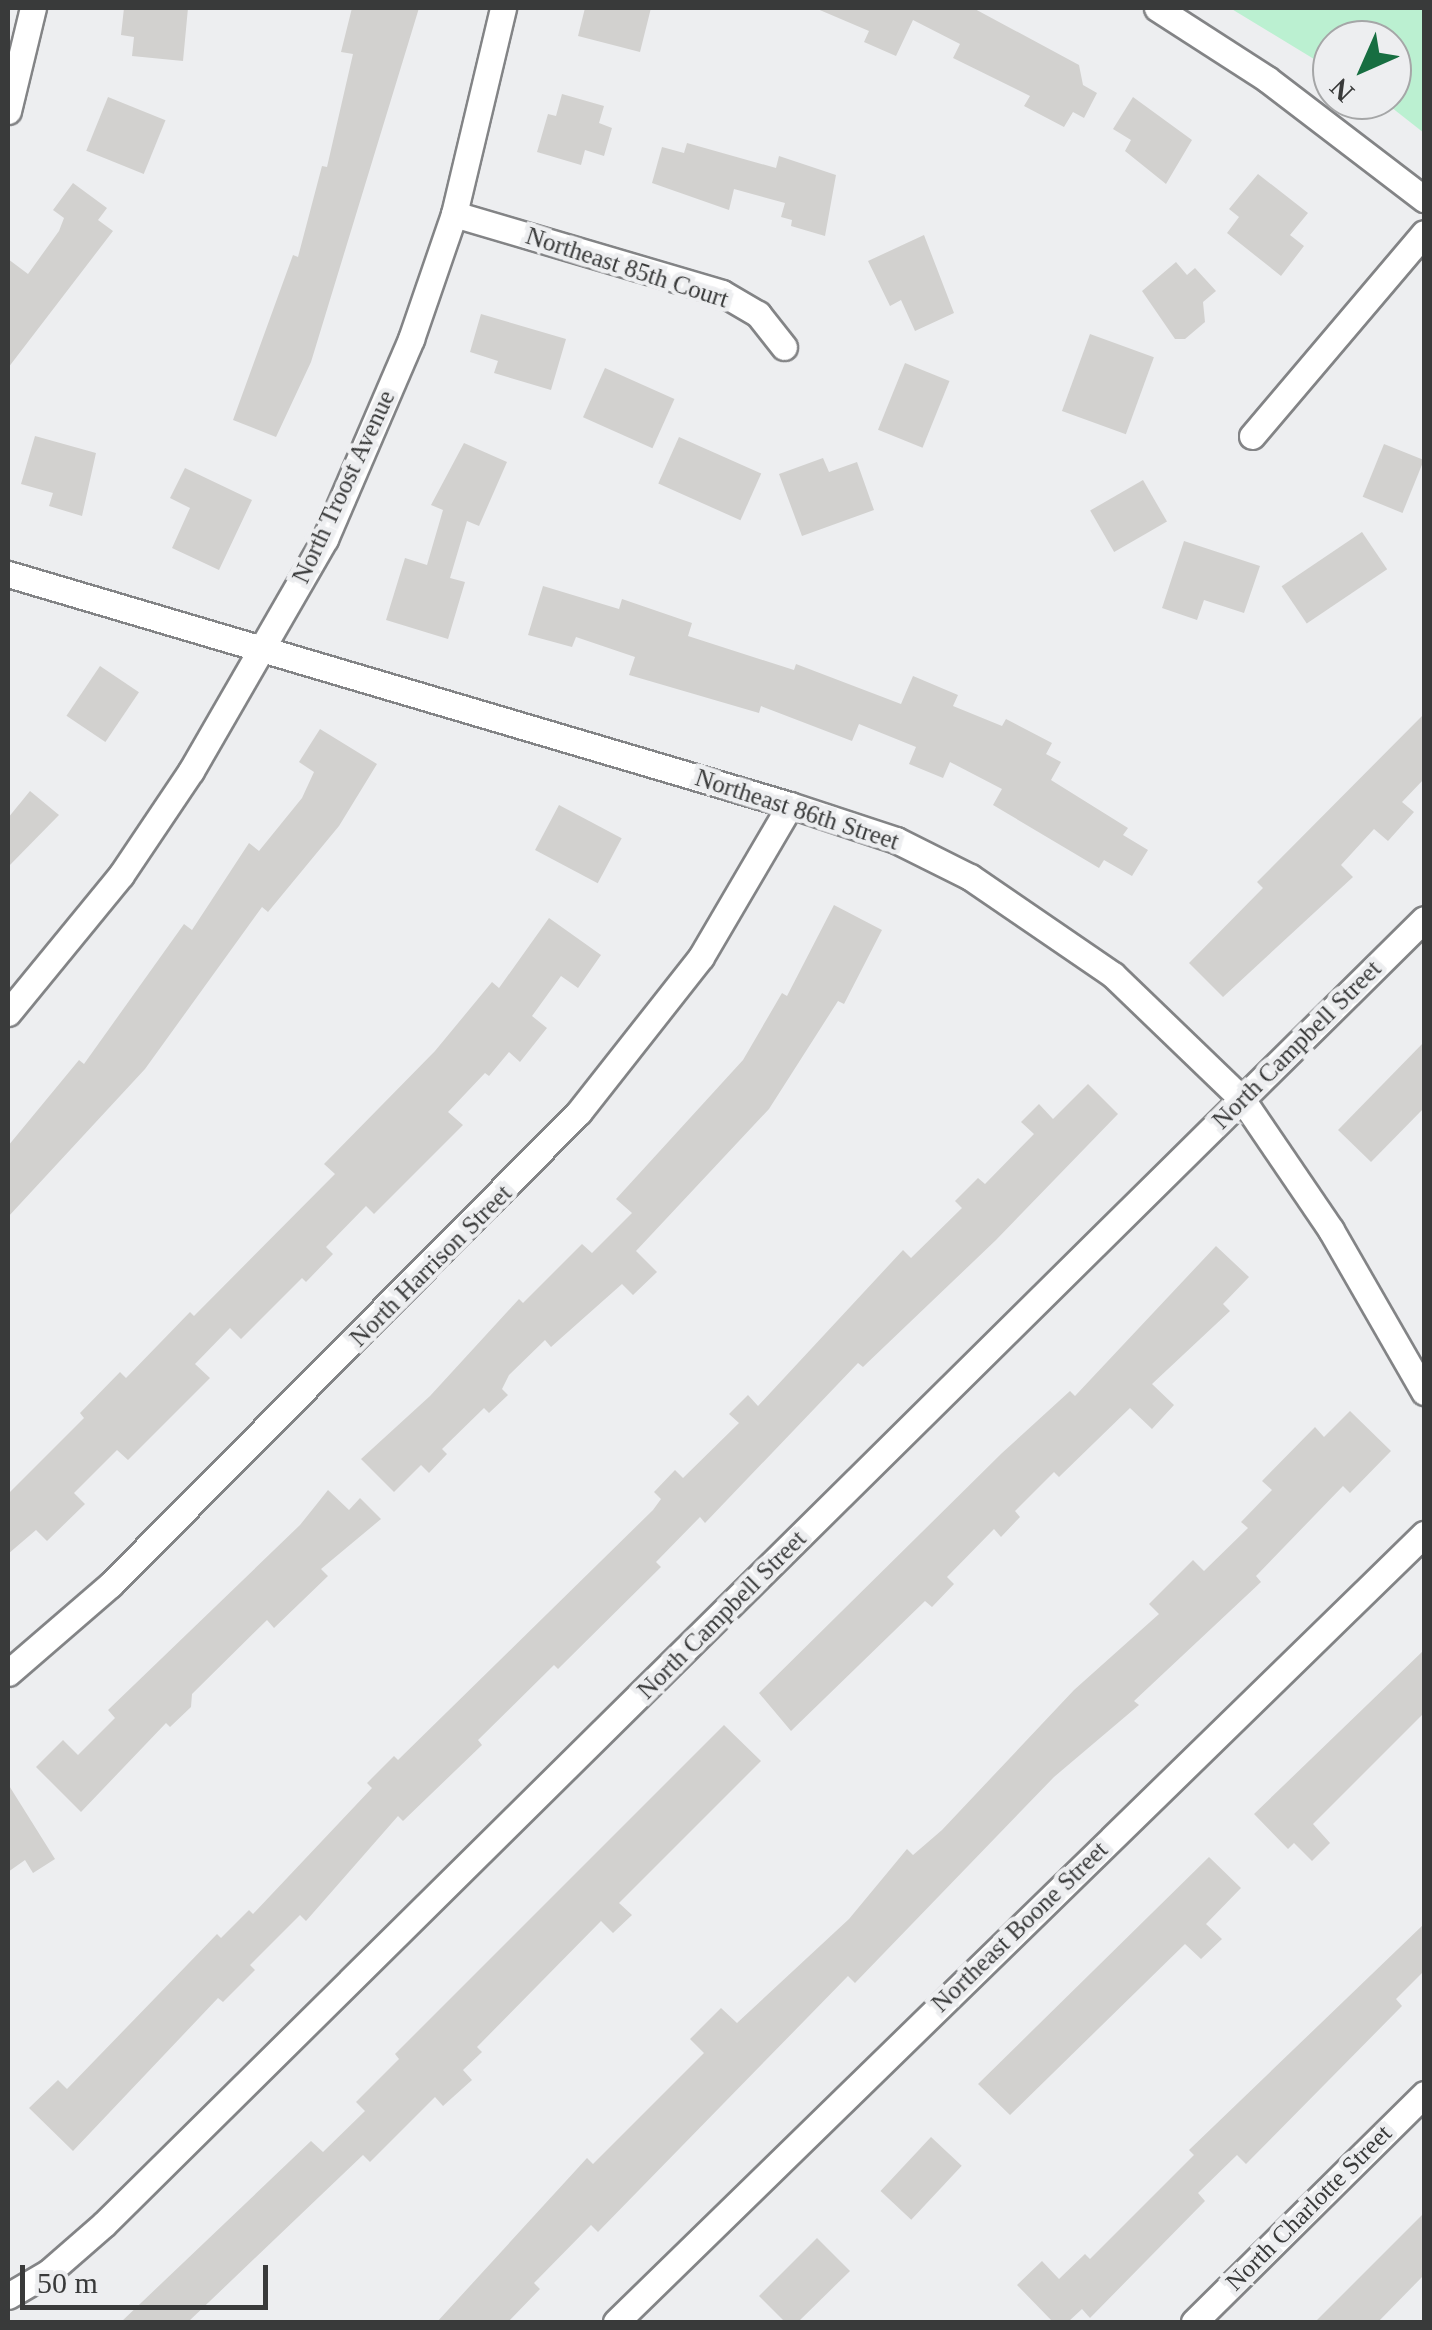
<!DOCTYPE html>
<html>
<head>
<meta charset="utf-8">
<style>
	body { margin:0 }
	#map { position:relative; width:1432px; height:2330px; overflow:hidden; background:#edeef0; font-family:Georgia,serif }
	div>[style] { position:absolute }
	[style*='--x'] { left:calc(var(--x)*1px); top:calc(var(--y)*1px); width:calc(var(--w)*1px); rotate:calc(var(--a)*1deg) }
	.green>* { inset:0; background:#bbf0d1 }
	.building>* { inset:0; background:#d2d1cf; transform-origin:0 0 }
	.roads { filter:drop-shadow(2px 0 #838486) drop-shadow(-2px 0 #838486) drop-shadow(0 2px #838486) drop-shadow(0 -2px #838486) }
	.minor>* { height:25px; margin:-12.5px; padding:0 12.5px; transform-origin:12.5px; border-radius:12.5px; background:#fff }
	span { translate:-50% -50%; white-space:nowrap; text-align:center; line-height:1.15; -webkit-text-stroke:9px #edeef0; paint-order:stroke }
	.street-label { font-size:25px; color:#393a3a }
	.frame { position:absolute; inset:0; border:10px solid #393a3a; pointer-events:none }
	.north { position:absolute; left:1312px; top:20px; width:100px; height:100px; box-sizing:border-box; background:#edeef0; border:2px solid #a5a6a7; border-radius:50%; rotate:225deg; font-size:28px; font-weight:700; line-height:40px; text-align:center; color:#393a3a }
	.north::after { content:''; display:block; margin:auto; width:35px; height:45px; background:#176e41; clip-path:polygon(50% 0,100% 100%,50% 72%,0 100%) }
	.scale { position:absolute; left:20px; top:2265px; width:248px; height:45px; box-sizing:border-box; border:5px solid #393a3a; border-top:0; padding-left:12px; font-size:30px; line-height:35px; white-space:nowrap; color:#393a3a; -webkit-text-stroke:8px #edeef0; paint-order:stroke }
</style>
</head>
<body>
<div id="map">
	<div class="green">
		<div style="clip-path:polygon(1230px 8px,1424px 8px,1424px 133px,1382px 100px,1392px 100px,1392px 40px,1332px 40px,1332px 70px)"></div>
	</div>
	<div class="building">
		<div style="clip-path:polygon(124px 8px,188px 8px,183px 61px,132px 56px,134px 37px,121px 35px)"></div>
		<div style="clip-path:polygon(352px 8px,419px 8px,311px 362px,276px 437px,233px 420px,293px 255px,298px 257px,322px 166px,327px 167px,353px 54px,341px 52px)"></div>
		<div style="clip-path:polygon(585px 8px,651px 8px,640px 52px,578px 36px)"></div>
		<div style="clip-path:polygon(815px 8px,973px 8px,1079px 65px,1083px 85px,1097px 93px,1084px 118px,1073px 112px,1064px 127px,1024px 106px,1030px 96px,953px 58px,960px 44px,913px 20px,896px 56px,864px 42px,869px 31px)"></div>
		<div style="clip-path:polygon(562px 94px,604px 106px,599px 123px,612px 128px,604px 156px,585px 150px,581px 165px,537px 152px,548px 114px,556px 116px)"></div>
		<div style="left:108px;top:97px;width:62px;height:58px;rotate:22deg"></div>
		<div style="clip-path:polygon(1133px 97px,1192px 140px,1166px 184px,1125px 151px,1131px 140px,1113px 129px)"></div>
		<div style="clip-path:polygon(687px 143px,776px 168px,779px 156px,836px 175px,825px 236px,791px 226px,792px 220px,781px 217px,785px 203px,734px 189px,729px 210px,652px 183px,662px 147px,684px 153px)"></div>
		<div style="clip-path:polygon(1258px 174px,1308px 213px,1290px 235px,1304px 246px,1281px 276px,1227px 233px,1239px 217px,1229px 209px)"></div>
		<div style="clip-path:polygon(73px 183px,107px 208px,98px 220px,113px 231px,8px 368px,8px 259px,28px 274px,59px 231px,64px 218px,53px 210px)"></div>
		<div style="clip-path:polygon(924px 235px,954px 313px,915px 331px,901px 300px,890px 306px,868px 261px)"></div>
		<div style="clip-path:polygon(1176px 262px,1187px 275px,1195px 268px,1216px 291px,1203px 302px,1205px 322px,1185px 339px,1175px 339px,1142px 291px)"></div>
		<div style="clip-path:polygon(481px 314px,566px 339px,551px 390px,494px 373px,498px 361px,470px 352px)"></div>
		<div style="left:1090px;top:334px;width:68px;height:82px;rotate:20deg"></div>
		<div style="left:905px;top:363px;width:48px;height:72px;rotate:22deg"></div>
		<div style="left:605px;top:368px;width:76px;height:54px;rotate:24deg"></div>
		<div style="clip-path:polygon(35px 436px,96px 453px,82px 516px,49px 506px,53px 493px,21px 484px)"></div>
		<div style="left:679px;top:437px;width:90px;height:51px;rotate:24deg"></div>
		<div style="clip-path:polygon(464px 443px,507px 462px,479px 526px,467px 521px,450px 578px,465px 582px,448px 639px,386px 620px,405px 558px,427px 565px,443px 510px,431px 505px)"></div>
		<div style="left:1384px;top:444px;width:43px;height:57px;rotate:22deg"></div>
		<div style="clip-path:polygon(823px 458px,829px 472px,857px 462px,874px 510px,802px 536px,779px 474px)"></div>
		<div style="clip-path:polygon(185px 468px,252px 500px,219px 570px,172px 548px,190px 508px,170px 498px)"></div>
		<div style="left:1143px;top:480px;width:48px;height:61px;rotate:60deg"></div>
		<div style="left:1362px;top:532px;width:45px;height:97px;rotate:56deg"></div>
		<div style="clip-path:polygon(1184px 541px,1260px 566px,1244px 613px,1204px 600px,1197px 620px,1162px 608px)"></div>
		<div style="clip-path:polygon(543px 586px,619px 609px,622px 599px,692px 623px,688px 636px,794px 670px,796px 664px,901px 704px,913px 676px,958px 695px,953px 706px,1002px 726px,1006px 719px,1052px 743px,1046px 754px,1061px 762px,1051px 780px,1128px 828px,1123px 835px,1148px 850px,1132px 876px,1104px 860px,1099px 868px,993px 805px,1002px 789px,950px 762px,943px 778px,909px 764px,916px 747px,859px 724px,852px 741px,761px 706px,759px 713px,629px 675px,635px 657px,576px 637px,572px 647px,528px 635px)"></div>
		<div style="left:100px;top:666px;width:47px;height:60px;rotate:34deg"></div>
		<div style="clip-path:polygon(1424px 714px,1424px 779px,1402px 802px,1414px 812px,1388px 841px,1374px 829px,1341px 865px,1353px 877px,1223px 997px,1189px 963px,1263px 888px,1257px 882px)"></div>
		<div style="clip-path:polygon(320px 729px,377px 764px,339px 826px,268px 912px,262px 907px,145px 1069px,8px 1217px,8px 1146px,79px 1060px,84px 1064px,184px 924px,192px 930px,249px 843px,259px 851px,302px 798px,314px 772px,299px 762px)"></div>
		<div style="clip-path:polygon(30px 791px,59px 815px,8px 867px,8px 818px)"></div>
		<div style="left:559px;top:805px;width:71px;height:51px;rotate:28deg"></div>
		<div style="clip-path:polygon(834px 905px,882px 930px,844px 1004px,838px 1001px,769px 1109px,636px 1251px,657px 1272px,633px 1295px,622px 1284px,551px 1347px,545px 1340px,509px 1375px,502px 1389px,508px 1395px,489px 1413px,484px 1408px,442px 1449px,447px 1454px,429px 1473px,421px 1465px,394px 1492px,361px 1459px,430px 1396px,519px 1299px,523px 1303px,582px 1244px,592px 1253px,632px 1213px,616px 1199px,743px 1060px,782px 993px,787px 996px)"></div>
		<div style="clip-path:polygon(549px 918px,601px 955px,578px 988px,561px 976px,532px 1016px,547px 1028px,520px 1062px,509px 1052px,489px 1076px,485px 1073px,448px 1112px,463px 1125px,374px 1214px,366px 1206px,326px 1247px,333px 1254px,306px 1282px,302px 1278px,241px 1339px,230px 1328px,195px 1364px,210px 1378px,128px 1460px,117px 1450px,74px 1493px,85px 1504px,47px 1541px,36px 1530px,8px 1554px,8px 1494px,84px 1418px,80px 1413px,120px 1372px,126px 1378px,190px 1312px,194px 1316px,335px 1174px,324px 1164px,435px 1051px,492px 982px,499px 988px)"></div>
		<div style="clip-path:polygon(1424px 1042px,1424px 1108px,1371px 1162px,1338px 1130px)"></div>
		<div style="clip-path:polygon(1088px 1084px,1118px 1114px,996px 1240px,863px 1367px,858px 1363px,705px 1523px,700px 1517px,656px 1562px,661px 1567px,558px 1669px,554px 1665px,478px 1740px,482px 1745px,403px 1821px,398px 1816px,306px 1921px,300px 1915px,250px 1965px,255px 1970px,223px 2002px,218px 1998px,73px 2151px,29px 2108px,58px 2080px,67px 2089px,217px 1934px,221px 1938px,249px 1910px,253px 1914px,372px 1788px,367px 1783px,394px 1756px,398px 1760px,653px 1510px,661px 1499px,654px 1492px,675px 1470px,683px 1478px,739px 1423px,729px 1414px,748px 1395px,758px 1406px,903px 1250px,911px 1258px,962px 1208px,955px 1201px,978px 1178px,985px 1184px,1034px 1134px,1021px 1122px,1039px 1104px,1053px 1119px)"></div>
		<div style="clip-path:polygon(1216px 1246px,1249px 1277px,1223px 1304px,1230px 1311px,1152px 1384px,1174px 1405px,1152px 1429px,1130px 1408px,1059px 1477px,1054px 1472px,1015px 1511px,1020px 1517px,1001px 1537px,994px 1529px,947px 1577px,954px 1584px,932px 1607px,925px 1601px,791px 1731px,759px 1693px,1002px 1453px,1070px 1391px,1075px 1396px)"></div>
		<div style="clip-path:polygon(1350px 1411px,1391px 1451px,1350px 1493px,1343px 1486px,1256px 1576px,1261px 1582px,1134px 1701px,1139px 1705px,1054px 1777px,855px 1983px,848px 1976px,598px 2232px,591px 2225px,534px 2283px,540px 2289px,508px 2322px,437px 2322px,587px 2158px,593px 2164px,704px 2053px,690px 2039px,721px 2008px,737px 2023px,849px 1919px,907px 1849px,913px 1855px,942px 1830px,1074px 1690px,1159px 1614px,1149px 1604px,1193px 1560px,1204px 1571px,1248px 1528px,1241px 1522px,1272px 1490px,1262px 1481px,1315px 1427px,1324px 1437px)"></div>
		<div style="clip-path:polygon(328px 1490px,349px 1510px,360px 1498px,381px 1519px,321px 1569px,328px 1576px,274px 1628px,267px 1620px,192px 1694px,191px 1707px,170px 1727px,166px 1723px,81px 1812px,36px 1767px,63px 1740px,78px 1755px,115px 1718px,108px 1710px,300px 1525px)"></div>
		<div style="clip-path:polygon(1424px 1650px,1424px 1713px,1313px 1824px,1330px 1843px,1312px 1861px,1294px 1843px,1288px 1849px,1254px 1814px)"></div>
		<div style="clip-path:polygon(724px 1725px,761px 1761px,619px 1903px,632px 1915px,613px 1933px,601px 1921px,477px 2047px,482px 2052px,463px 2070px,472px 2080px,443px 2106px,435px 2097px,370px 2162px,363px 2155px,188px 2322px,121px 2322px,311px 2141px,323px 2152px,365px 2111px,356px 2102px,399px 2059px,395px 2054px)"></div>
		<div style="clip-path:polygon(8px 1784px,55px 1859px,33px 1873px,25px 1860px,8px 1872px)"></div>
		<div style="clip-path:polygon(1209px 1857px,1241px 1888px,1206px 1924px,1222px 1939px,1201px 1959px,1185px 1944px,1010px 2115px,978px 2084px)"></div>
		<div style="clip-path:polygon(1424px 1924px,1424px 1971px,1396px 1999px,1402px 2006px,1246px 2164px,1237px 2155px,1198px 2193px,1205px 2201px,1090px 2318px,1082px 2309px,1068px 2322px,1053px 2322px,1017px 2285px,1042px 2261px,1059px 2279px,1085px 2254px,1090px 2259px,1194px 2155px,1189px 2150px)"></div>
		<div style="left:931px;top:2137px;width:42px;height:74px;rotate:43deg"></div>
		<div style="clip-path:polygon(1424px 2213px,1424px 2275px,1378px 2322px,1315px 2322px)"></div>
		<div style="clip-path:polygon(817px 2238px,850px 2271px,798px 2322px,785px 2322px,759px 2296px)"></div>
	</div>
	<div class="roads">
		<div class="minor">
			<div style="--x:1157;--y:8;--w:131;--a:32.8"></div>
			<div style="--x:1267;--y:79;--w:198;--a:37.4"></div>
			<div style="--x:8;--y:111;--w:106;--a:-76.4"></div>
			<div style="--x:454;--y:214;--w:279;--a:16.4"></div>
			<div style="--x:722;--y:293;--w:42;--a:30.3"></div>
			<div style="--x:758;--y:314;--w:42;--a:51.8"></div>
			<div style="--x:1252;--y:436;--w:266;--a:-49.7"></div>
			<div style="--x:8;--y:574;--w:815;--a:16.46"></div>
			<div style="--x:790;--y:805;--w:112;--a:18.3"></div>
			<div style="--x:896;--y:840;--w:83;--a:26.6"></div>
			<div style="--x:970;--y:877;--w:173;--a:34.4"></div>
			<div style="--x:1113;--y:975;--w:179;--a:43.9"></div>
			<div style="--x:1242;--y:1099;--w:158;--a:55.8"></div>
			<div style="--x:1331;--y:1230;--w:187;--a:60.1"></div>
			<div style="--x:8;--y:1013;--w:178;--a:-50.7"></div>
			<div style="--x:121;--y:875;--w:125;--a:-56.1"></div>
			<div style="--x:191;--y:771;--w:268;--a:-60"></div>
			<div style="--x:325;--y:539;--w:218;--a:-66.7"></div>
			<div style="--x:411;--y:339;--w:132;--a:-71"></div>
			<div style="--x:454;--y:214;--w:212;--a:-76.6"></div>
			<div style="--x:8;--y:1673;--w:135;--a:-40.8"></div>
			<div style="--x:110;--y:1585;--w:666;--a:-45.24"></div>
			<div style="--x:579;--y:1112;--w:197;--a:-51.8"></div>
			<div style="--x:701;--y:957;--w:176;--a:-59.6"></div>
			<div style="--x:8;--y:2296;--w:48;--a:-30.3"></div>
			<div style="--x:49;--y:2272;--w:73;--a:-41.1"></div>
			<div style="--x:104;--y:2224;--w:1856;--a:-44.67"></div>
			<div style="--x:616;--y:2322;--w:1129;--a:-44.28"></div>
			<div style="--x:1194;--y:2322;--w:324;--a:-44.7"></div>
		</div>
	</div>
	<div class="street-label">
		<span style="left:627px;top:268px;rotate:18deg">Northeast 85th Court</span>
		<span style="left:344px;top:487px;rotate:-65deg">North Troost Avenue</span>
		<span style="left:797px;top:810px;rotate:18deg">Northeast 86th Street</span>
		<span style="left:1297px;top:1045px;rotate:-45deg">North Campbell Street</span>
		<span style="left:431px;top:1266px;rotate:-45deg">North Harrison Street</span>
		<span style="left:722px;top:1615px;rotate:-45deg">North Campbell Street</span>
		<span style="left:1020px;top:1927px;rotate:-44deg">Northeast Boone Street</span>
		<span style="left:1309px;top:2208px;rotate:-45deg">North Charlotte Street</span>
	</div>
	<div class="frame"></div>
	<div class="north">N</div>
	<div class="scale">50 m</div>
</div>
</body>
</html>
